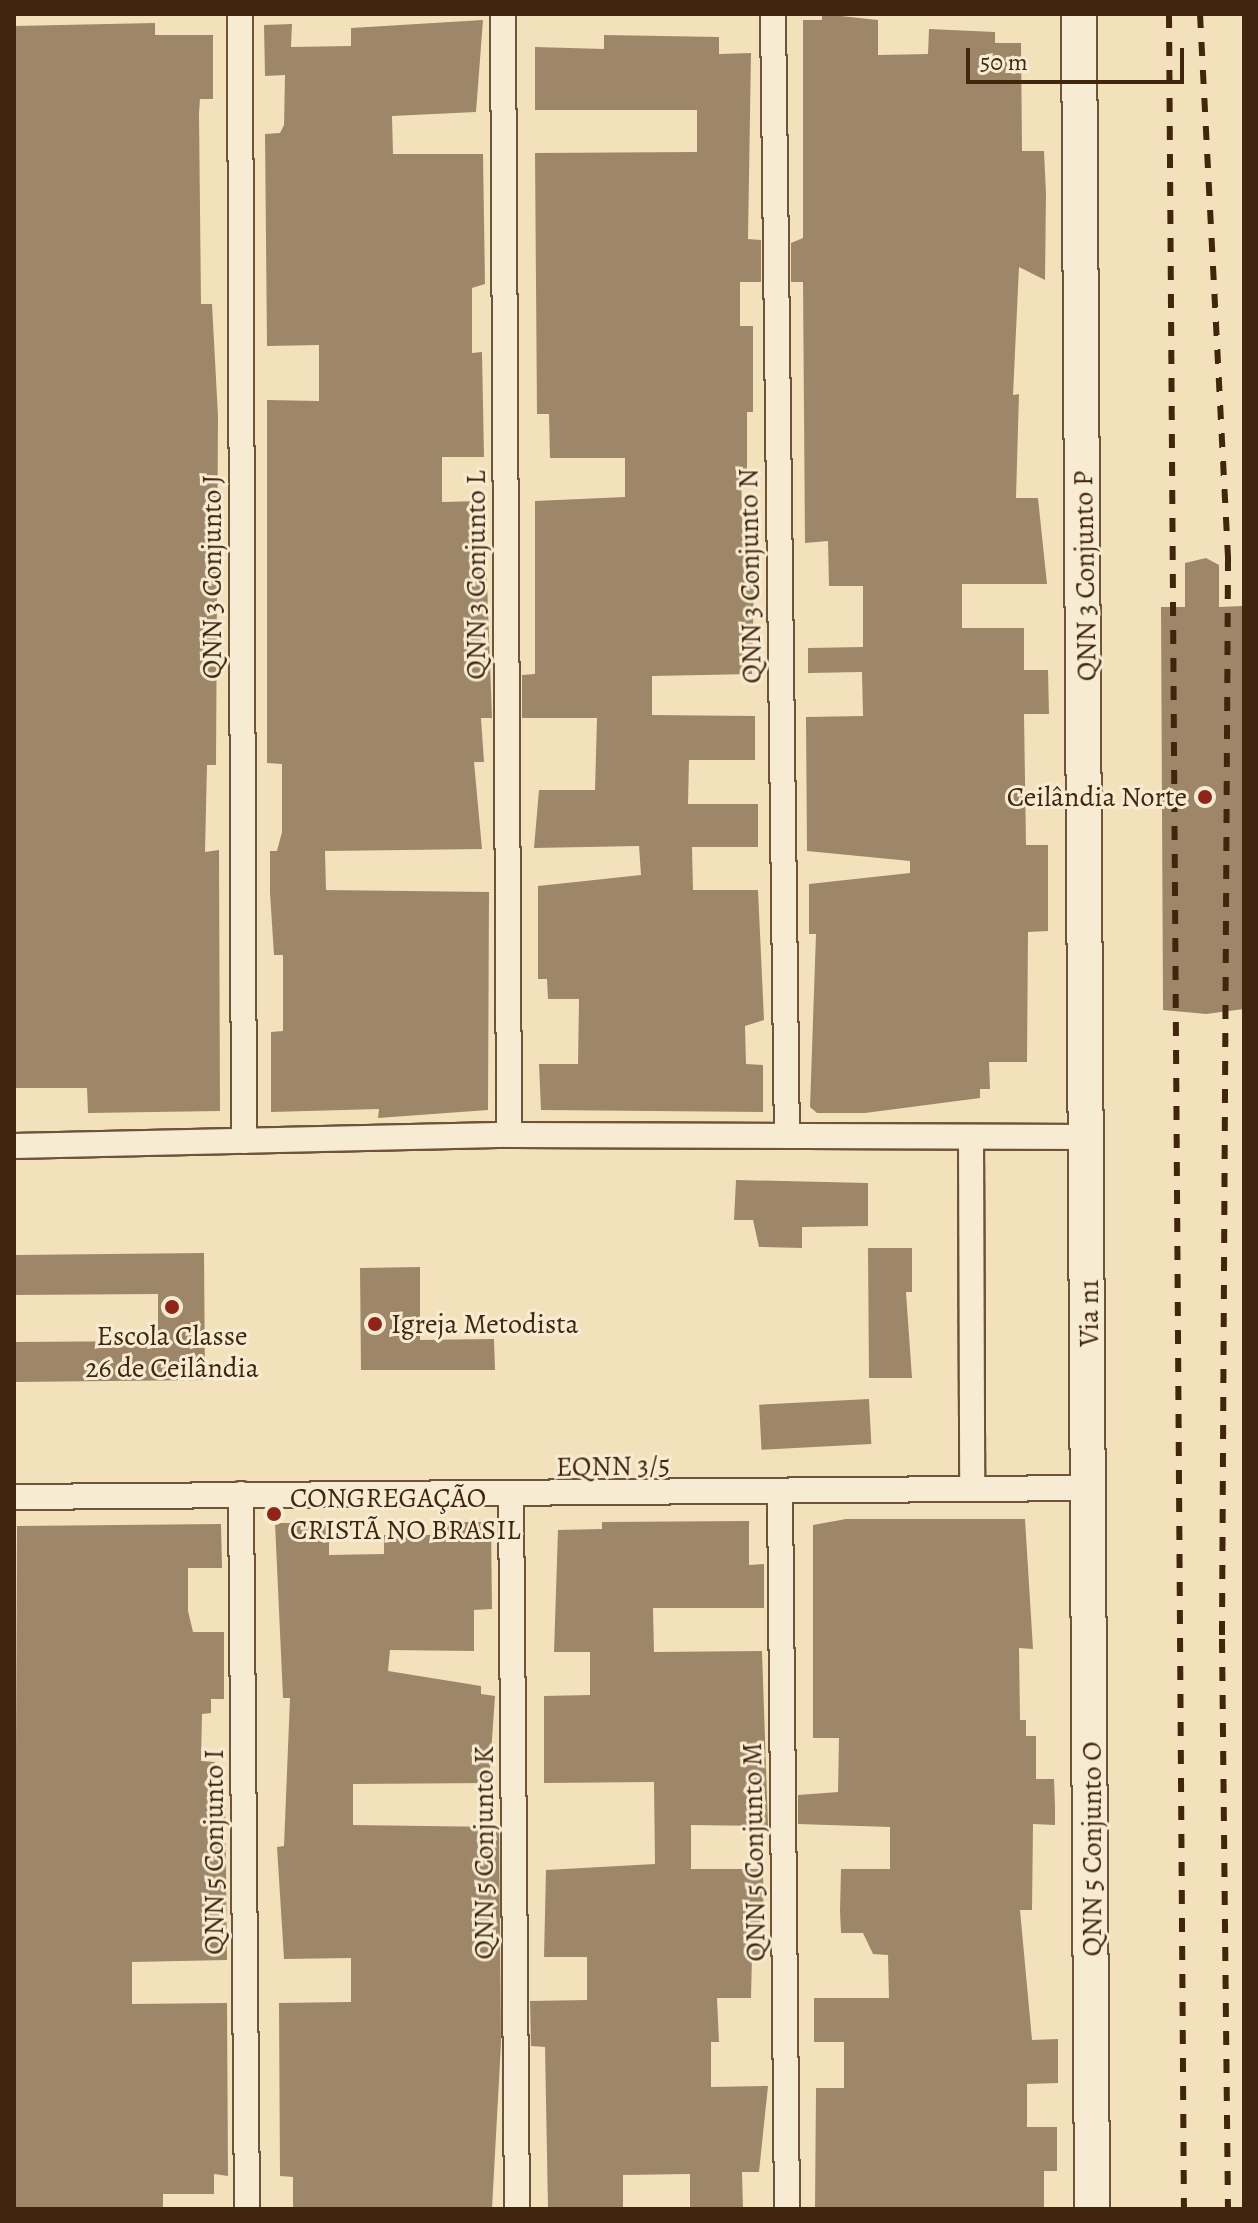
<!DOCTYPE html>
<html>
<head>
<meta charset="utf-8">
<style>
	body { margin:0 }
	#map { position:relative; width:1258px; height:2223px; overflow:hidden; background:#f3e1bc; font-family:Alegreya,serif }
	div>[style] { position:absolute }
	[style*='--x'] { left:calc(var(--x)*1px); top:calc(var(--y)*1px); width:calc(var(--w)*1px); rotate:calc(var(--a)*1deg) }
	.building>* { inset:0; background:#9e8768; transform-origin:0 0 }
	.roads { filter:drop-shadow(2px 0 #6e5439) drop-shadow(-2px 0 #6e5439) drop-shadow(0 2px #6e5439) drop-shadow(0 -2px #6e5439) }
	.street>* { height:24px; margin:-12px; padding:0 12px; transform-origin:12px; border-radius:12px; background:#f7ecd3 }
	.secondary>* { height:34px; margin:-17px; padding:0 17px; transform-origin:17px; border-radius:17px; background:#f7ecd3 }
	.rail>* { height:6px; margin-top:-3px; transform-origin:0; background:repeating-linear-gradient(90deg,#42250d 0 14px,transparent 0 28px) }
	.dots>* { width:22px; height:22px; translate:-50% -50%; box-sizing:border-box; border:4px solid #f7ecd3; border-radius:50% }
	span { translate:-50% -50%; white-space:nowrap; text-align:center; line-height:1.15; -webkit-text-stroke:6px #f7ecd3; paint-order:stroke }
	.street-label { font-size:28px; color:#42250d }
	.poi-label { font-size:28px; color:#42250d }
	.right { translate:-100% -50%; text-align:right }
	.left { translate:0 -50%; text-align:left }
	.frame { position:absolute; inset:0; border:16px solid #42250d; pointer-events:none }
	.scale { position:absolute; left:966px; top:48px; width:218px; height:36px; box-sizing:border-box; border:4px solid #42250d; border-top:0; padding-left:10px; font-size:24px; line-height:28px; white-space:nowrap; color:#42250d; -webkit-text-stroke:6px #f7ecd3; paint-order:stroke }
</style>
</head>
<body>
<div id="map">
	<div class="building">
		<div style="clip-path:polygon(822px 14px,878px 20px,878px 55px,928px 54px,929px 29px,995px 32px,995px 43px,1021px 43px,1022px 151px,1044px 151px,1046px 194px,1045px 280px,1019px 267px,1013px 395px,1019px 394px,1016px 498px,1038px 498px,1047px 584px,962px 584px,962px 628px,1024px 628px,1024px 670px,1048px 670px,1049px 714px,1024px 714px,1026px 845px,1048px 845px,1048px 931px,1028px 932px,1027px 1062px,989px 1062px,990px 1089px,980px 1089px,980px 1098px,865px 1113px,817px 1113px,810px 1107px,816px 934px,809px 934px,809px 884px,910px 873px,910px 861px,807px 851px,806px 717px,863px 716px,862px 672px,808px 673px,808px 648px,863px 647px,863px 586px,829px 586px,828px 541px,805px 543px,803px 282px,791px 282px,791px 243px,803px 238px,803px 20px,822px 20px)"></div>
		<div style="clip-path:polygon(483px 20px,476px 112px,392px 116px,393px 154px,483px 154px,485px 284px,472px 288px,472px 353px,482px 352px,484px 457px,442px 457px,442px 502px,484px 501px,492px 718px,481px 718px,484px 762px,474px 762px,482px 849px,325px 851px,326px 890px,489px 892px,488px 1110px,378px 1118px,379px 1109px,271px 1112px,271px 1032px,283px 1031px,283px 955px,274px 955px,270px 893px,270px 851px,277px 851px,282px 832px,282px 764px,267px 763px,267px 400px,319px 401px,319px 345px,267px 346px,265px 134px,280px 133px,284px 125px,285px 75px,265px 76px,264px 25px,292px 24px,291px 47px,351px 46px,351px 28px)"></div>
		<div style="clip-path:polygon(155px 23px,155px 35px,213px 35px,213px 99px,200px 99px,199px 113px,201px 304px,212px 304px,218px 416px,216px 765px,207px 765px,205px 852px,219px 850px,220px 1111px,88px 1113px,87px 1088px,14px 1088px,14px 26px)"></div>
		<div style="clip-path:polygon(604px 35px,719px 37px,719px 54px,751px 53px,748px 239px,761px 240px,761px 282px,740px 282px,740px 326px,753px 326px,753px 412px,747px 412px,747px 474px,741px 474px,743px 543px,751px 543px,754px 578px,752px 674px,652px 676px,652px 715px,755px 716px,755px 760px,689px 760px,688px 804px,758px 804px,758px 847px,692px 847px,693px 890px,758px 890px,764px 1020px,745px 1026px,746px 1064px,763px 1065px,763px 1112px,541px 1110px,539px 1064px,578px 1064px,579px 999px,548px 999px,547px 979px,538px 979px,538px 886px,641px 875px,639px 846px,534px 848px,539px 790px,595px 790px,597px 718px,522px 718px,522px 675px,535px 674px,535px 501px,625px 497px,625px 458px,550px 458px,549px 414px,537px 414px,535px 153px,697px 152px,697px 110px,535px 110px,535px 47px,604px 49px)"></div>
		<div style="clip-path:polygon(1206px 558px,1219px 565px,1219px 607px,1242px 606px,1244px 922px,1244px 1009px,1206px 1014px,1163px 1010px,1161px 607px,1185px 607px,1185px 563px)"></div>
		<div style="clip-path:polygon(736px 1180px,868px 1183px,868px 1226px,802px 1227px,802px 1248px,759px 1247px,753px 1220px,734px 1220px)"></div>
		<div style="clip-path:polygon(868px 1248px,912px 1248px,912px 1292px,906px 1292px,912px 1378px,869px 1378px)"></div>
		<div style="clip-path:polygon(204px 1253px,205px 1380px,14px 1382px,14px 1342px,158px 1341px,158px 1294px,14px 1295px,14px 1255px)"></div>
		<div style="clip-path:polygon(420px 1267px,420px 1340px,494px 1339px,495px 1370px,361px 1370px,360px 1268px)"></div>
		<div style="left:869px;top:1399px;width:45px;height:110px;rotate:87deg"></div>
		<div style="clip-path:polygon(846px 1519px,1025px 1519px,1033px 1649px,1019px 1648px,1020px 1720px,1026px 1720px,1026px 1736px,1036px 1736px,1036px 1779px,1054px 1779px,1055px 1806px,1055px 1825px,1033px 1824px,1032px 1910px,1020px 1910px,1032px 2040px,1058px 2039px,1058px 2083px,1027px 2084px,1027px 2127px,1057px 2127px,1057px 2171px,1044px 2171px,1044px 2209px,815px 2209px,816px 2088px,844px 2088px,844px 2042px,814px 2042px,814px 1998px,889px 1998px,888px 1955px,873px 1954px,863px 1933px,841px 1933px,840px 1911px,841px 1869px,890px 1869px,890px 1827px,798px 1824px,798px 1795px,838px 1792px,839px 1738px,813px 1738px,813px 1525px)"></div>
		<div style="clip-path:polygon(749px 1521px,749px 1565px,764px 1564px,764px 1608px,653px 1608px,654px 1652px,762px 1651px,768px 1826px,691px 1825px,691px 1869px,763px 1869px,764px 1955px,752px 1955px,751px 1998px,717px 1998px,719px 2042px,711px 2042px,711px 2087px,768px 2086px,759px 2172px,742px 2172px,743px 2209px,690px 2209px,690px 2174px,623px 2175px,623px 2209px,548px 2209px,545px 2047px,531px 2046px,530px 2001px,587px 2000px,587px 1957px,544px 1957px,546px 1870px,655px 1864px,654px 1782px,544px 1783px,544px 1696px,590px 1695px,590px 1652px,554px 1652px,558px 1530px,602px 1529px,602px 1522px)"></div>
		<div style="clip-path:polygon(437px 1522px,491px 1522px,492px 1609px,474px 1610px,474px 1651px,390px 1650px,388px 1671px,481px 1686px,481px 1694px,495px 1696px,489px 1783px,353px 1784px,353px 1825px,499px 1827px,501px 2043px,492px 2209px,293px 2209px,293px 2177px,280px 2176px,279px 2003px,351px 2002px,351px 1958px,284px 1959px,277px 1847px,284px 1846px,290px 1698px,283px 1698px,275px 1523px,329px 1523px,329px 1555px,384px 1554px,384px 1535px,436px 1535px)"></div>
		<div style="clip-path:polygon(221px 1524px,222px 1568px,188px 1568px,188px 1611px,193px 1632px,224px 1632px,224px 1699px,211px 1699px,211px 1713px,202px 1714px,201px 1761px,215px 1762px,215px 1786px,225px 1786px,227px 1960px,132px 1962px,132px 2004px,227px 2003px,228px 2176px,214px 2174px,214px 2194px,163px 2194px,163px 2209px,14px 2209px,17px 1526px)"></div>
	</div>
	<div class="roads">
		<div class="street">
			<div style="--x:240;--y:14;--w:1127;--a:89.8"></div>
			<div style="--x:503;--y:14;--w:1121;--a:89.69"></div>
			<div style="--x:773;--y:14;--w:1122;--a:89.29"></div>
			<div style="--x:971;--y:1137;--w:352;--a:89.8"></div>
			<div style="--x:14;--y:1146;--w:495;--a:-1.3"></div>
			<div style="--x:509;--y:1135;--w:579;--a:0.2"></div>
			<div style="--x:241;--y:1494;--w:715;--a:89.52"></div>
			<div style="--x:780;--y:1494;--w:715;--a:89.44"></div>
			<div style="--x:14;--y:1497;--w:1077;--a:-0.48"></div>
			<div style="--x:511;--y:1497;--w:712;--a:89.52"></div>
		</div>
		<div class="secondary">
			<div style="--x:1079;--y:14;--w:2195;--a:89.66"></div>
		</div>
	</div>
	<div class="rail">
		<div style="--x:1169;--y:14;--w:2195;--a:89.61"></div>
		<div style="--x:1200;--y:14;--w:544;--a:87.05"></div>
		<div style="--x:1228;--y:557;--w:1082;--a:90.32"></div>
		<div style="--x:1222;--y:1639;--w:570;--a:89.4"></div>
	</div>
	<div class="dots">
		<div style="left:1205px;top:797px;background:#8f2418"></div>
		<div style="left:172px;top:1307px;background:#8f2418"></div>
		<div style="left:375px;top:1324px;background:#8f2418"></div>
		<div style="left:274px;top:1514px;background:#8f2418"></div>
	</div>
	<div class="street-label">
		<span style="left:476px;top:575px;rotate:-90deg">QNN 3 Conjunto L</span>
		<span style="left:750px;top:576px;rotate:-91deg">QNN 3 Conjunto N</span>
		<span style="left:1085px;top:576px;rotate:-91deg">QNN 3 Conjunto P</span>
		<span style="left:212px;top:577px;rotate:-90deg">QNN 3 Conjunto J</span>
		<span style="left:1089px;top:1313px;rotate:-90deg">Via n1</span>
		<span style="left:613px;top:1466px;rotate:-1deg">EQNN 3/5</span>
		<span style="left:1092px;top:1849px;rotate:-90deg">QNN 5 Conjunto O</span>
		<span style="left:214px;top:1852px;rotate:-90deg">QNN 5 Conjunto I</span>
		<span style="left:754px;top:1852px;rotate:-91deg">QNN 5 Conjunto M</span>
		<span style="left:484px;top:1853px;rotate:-90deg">QNN 5 Conjunto K</span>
	</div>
	<div class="poi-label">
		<span class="right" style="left:1187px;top:797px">Ceilândia Norte</span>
		<span class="left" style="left:391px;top:1324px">Igreja Metodista</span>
		<span style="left:172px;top:1352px">Escola Classe<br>26 de Ceilândia</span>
		<span class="left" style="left:290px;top:1514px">CONGREGAÇÃO<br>CRISTÃ NO BRASIL</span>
	</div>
	<div class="frame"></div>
	<div class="scale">50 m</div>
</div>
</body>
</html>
